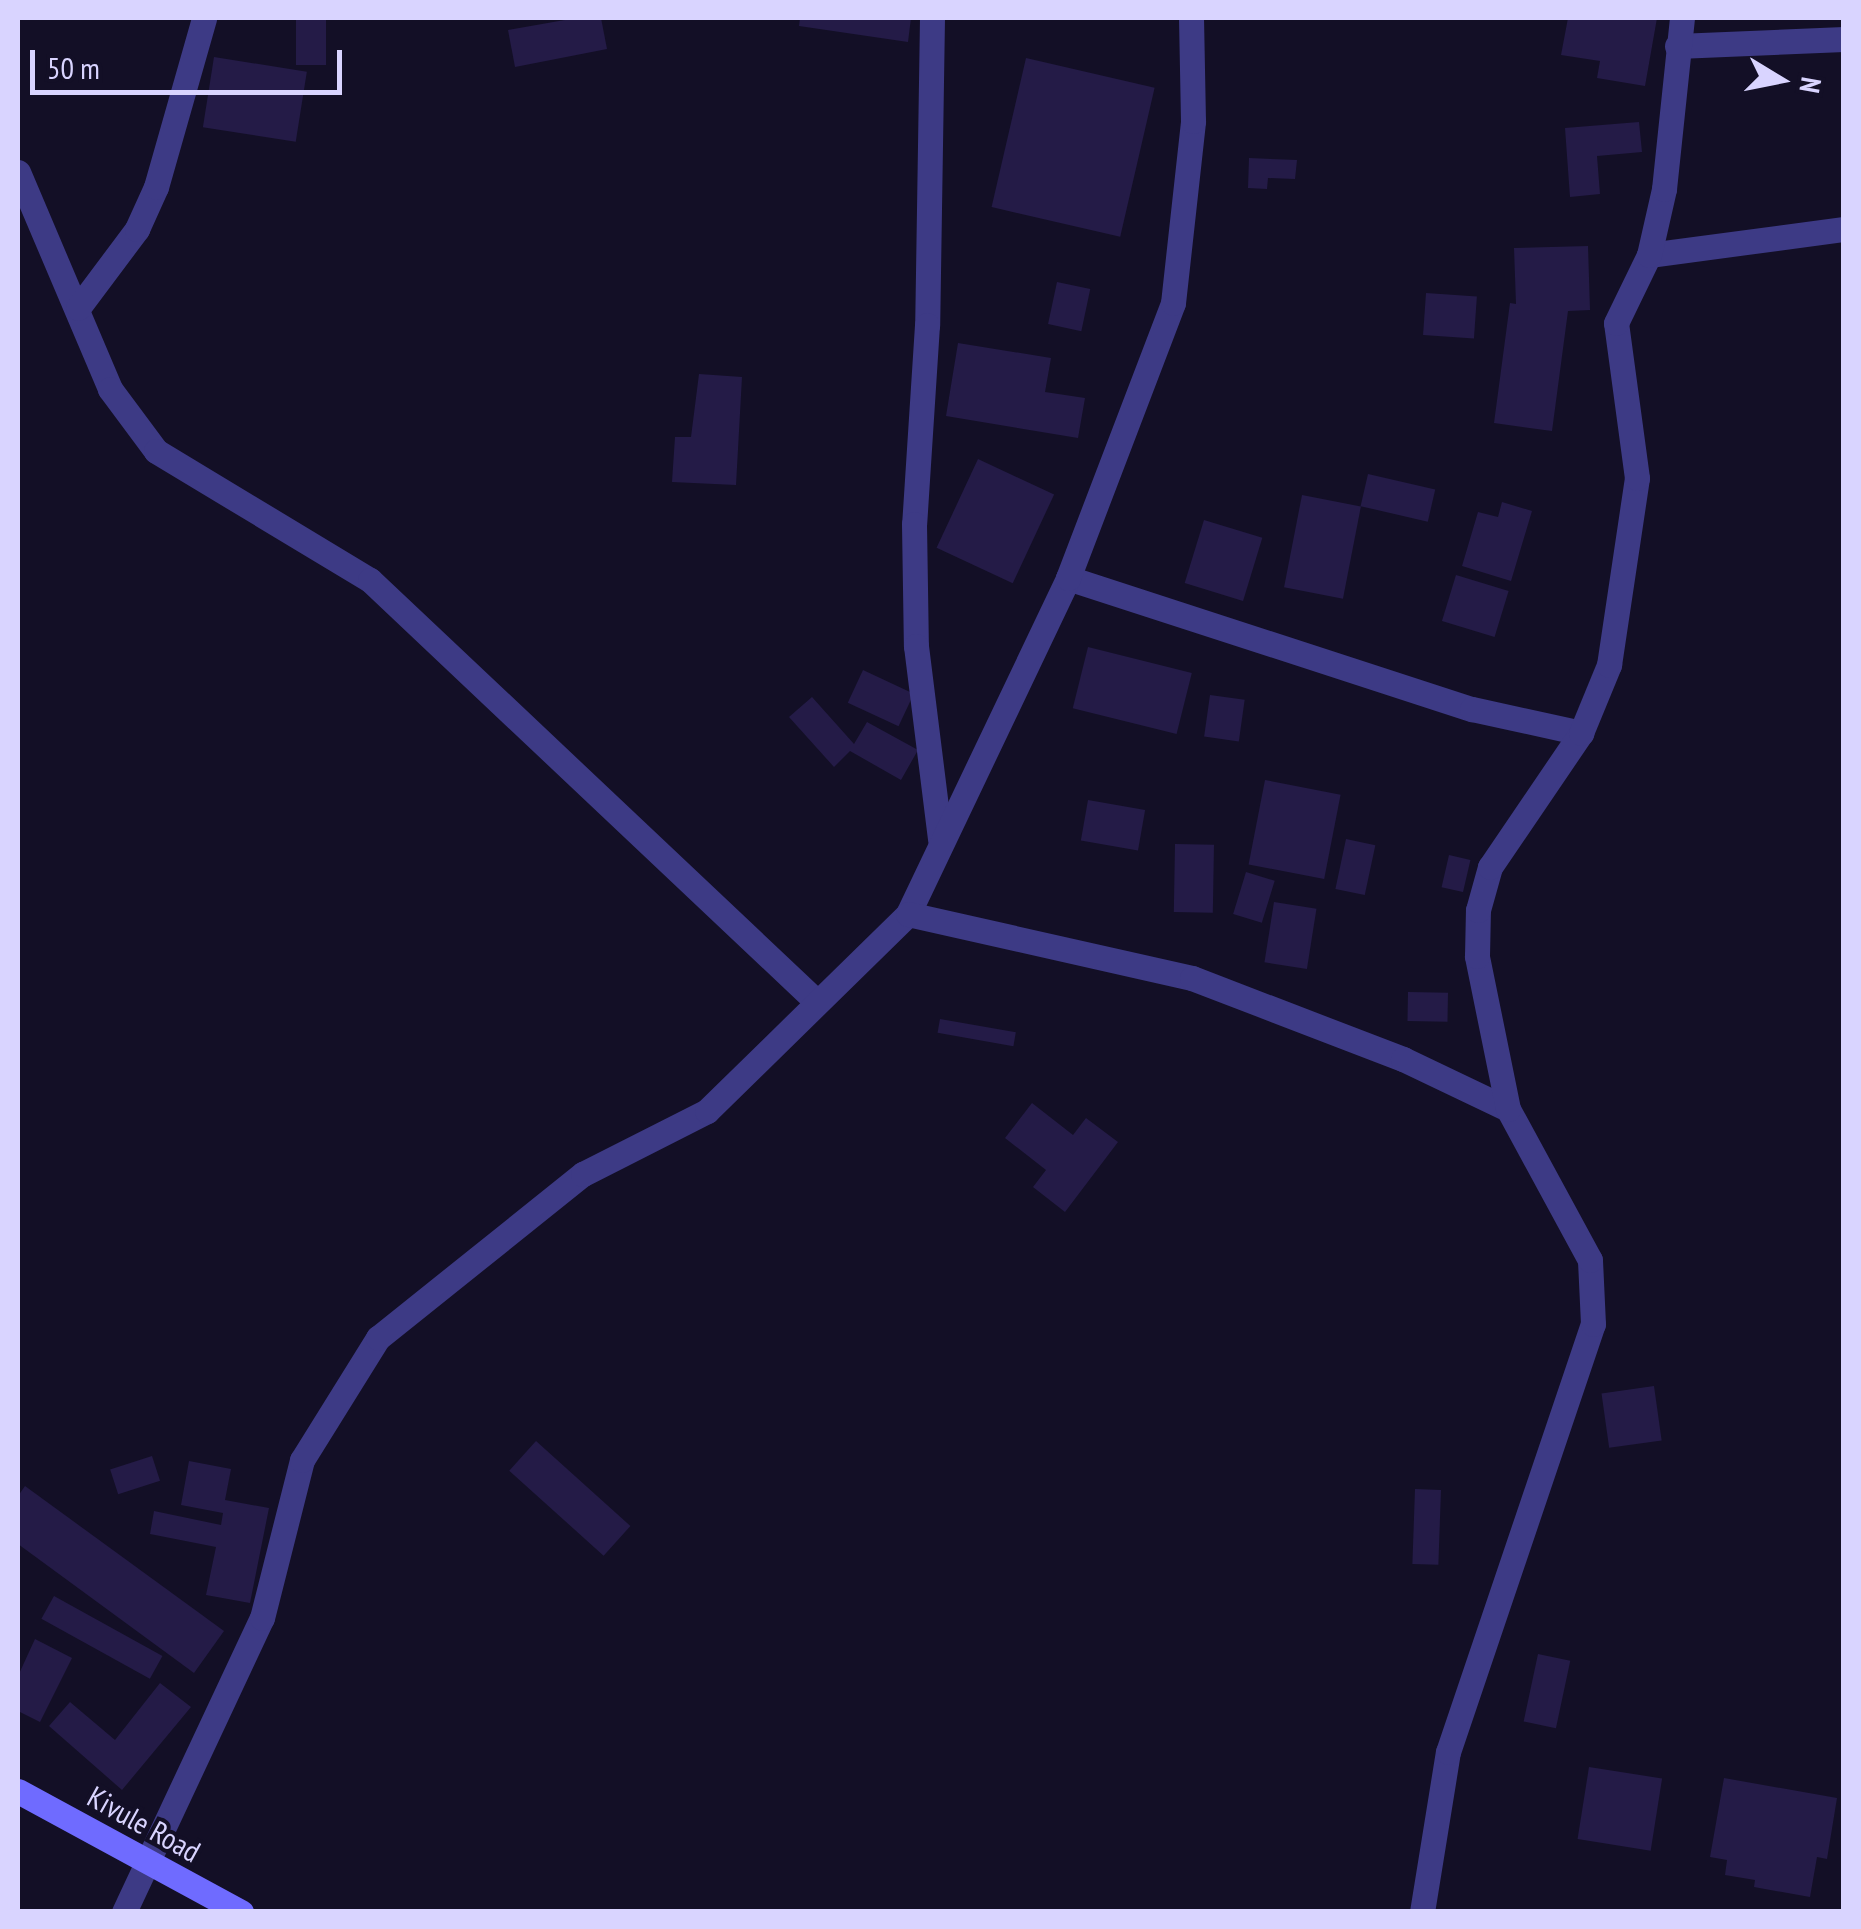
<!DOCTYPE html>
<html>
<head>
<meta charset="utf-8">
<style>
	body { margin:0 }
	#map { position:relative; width:1861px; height:1929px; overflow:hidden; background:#130f26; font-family:"PT Sans Narrow",sans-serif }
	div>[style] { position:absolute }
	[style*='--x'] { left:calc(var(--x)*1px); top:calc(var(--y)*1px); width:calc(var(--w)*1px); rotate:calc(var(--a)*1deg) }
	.building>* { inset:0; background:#241b47; transform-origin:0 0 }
	.street>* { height:25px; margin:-12.5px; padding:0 12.5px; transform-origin:12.5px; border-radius:12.5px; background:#3d3a85 }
	.secondary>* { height:25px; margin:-12.5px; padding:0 12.5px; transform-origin:12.5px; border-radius:12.5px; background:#6f6bff }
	span { translate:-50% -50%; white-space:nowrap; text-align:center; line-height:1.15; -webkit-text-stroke:8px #130f26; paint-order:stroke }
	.street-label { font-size:30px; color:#d9d4ff }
	.frame { position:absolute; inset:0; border:20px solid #d9d4ff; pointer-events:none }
	.north { position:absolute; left:1731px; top:30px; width:100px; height:100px; -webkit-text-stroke:8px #130f26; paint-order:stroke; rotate:100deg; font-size:28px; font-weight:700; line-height:40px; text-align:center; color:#d9d4ff }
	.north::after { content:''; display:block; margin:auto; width:35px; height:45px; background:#d9d4ff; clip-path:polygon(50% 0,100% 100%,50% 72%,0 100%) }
	.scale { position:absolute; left:30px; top:50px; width:312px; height:45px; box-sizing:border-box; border:5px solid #d9d4ff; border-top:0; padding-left:12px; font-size:30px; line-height:35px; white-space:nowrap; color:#d9d4ff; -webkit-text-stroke:8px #130f26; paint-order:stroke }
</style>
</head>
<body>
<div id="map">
	<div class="building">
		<div style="left:296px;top:18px;width:30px;height:47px"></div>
		<div style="clip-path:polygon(576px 18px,601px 18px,607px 49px,515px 67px,508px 30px)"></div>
		<div style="clip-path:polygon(800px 18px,911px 18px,908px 42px,799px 26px)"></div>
		<div style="clip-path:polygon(1568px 18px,1657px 18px,1645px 86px,1597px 78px,1600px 61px,1561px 55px)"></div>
		<div style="left:214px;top:57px;width:94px;height:71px;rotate:9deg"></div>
		<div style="left:1026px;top:58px;width:132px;height:153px;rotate:13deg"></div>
		<div style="clip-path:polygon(1639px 122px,1642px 152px,1597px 156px,1600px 194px,1570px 197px,1565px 128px)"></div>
		<div style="clip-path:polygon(1249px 158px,1297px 160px,1295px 179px,1268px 178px,1267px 189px,1248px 188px)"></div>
		<div style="clip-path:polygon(1588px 246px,1590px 310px,1568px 311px,1552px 431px,1494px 423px,1510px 303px,1516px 304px,1514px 248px)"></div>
		<div style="left:1057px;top:282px;width:34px;height:43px;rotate:12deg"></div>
		<div style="left:1426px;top:293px;width:51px;height:42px;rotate:4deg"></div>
		<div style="clip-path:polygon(958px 343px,1051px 358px,1045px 392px,1085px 398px,1078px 438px,946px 416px)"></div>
		<div style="clip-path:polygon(699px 374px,742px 377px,736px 485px,672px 482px,675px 437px,691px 437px)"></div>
		<div style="left:978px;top:459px;width:84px;height:98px;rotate:25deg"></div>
		<div style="left:1368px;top:474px;width:69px;height:33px;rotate:13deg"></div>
		<div style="left:1302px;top:495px;width:60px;height:94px;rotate:11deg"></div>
		<div style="clip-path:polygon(1502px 502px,1532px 511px,1511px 581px,1462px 566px,1478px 512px,1498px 517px)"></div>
		<div style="left:1204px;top:520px;width:61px;height:66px;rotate:17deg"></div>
		<div style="left:1456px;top:575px;width:55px;height:48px;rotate:17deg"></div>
		<div style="left:1088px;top:647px;width:107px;height:63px;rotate:14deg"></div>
		<div style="left:863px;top:670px;width:56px;height:36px;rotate:25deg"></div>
		<div style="left:1210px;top:695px;width:35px;height:42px;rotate:8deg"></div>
		<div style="clip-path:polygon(812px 697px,854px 744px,867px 722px,918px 750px,901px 780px,850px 751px,834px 767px,789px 717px)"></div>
		<div style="left:1265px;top:780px;width:77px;height:86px;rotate:11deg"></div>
		<div style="left:1088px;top:800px;width:58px;height:41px;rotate:10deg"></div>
		<div style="left:1346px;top:839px;width:30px;height:51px;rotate:12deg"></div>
		<div style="left:1175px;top:844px;width:39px;height:68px;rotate:1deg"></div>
		<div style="left:1449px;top:855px;width:22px;height:33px;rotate:13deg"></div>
		<div style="left:1246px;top:872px;width:30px;height:44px;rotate:17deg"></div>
		<div style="left:1274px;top:902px;width:43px;height:61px;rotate:9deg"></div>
		<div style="left:1408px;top:992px;width:40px;height:29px;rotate:1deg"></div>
		<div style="left:940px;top:1019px;width:77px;height:14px;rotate:10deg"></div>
		<div style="clip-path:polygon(1032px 1103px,1073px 1135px,1086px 1118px,1118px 1142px,1065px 1212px,1033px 1187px,1046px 1170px,1005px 1138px)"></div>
		<div style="left:1654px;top:1386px;width:55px;height:53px;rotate:82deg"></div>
		<div style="left:536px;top:1441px;width:127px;height:40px;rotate:42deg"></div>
		<div style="left:152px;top:1456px;width:26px;height:44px;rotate:72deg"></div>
		<div style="clip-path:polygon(189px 1461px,231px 1469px,225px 1500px,269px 1508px,250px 1603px,206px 1595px,216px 1547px,150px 1534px,154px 1511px,221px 1525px,223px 1513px,181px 1505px)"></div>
		<div style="clip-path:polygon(25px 1486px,224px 1631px,194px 1673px,18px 1544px,18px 1496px)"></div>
		<div style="left:1415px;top:1489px;width:26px;height:75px;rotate:2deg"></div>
		<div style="left:54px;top:1596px;width:124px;height:26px;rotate:29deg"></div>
		<div style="clip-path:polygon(35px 1639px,72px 1658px,40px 1722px,18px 1711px,18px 1676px)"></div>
		<div style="left:1538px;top:1654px;width:33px;height:69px;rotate:12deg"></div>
		<div style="clip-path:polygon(160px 1683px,191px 1707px,122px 1790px,49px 1726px,70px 1702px,115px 1740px)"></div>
		<div style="left:1589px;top:1767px;width:74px;height:73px;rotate:9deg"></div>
		<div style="clip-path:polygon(1724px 1778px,1837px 1798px,1827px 1859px,1817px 1857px,1810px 1897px,1754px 1887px,1755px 1880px,1725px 1875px,1727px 1860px,1710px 1857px)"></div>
	</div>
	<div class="street">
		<div style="--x:932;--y:18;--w:307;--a:90.9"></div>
		<div style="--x:927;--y:325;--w:199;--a:93.7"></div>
		<div style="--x:914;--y:524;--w:122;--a:89.1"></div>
		<div style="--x:916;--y:646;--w:195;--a:82.9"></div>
		<div style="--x:1677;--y:46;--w:167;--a:-2.4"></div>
		<div style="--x:18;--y:172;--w:236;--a:67"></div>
		<div style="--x:110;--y:389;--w:77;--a:53.4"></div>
		<div style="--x:156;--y:451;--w:250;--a:31.1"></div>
		<div style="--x:370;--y:580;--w:613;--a:43.35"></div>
		<div style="--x:1649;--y:255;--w:197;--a:-7.6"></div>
		<div style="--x:78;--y:308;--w:99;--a:-53.2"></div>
		<div style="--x:137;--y:229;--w:46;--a:-65.7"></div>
		<div style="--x:156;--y:187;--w:176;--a:-74.1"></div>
		<div style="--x:1068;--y:578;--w:425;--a:18"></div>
		<div style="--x:1472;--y:709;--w:112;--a:12.4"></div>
		<div style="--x:908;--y:914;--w:372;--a:-64.5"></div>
		<div style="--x:1068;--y:578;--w:294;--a:-69.1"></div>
		<div style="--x:1173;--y:303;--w:183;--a:-83.7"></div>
		<div style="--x:1193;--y:121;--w:103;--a:-91.1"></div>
		<div style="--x:124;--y:1912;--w:325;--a:-64.9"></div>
		<div style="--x:262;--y:1618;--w:163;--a:-75.8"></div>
		<div style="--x:302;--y:1460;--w:144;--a:-58.1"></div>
		<div style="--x:378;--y:1338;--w:263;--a:-38.7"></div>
		<div style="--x:583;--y:1174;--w:139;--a:-26.9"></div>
		<div style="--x:707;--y:1111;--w:281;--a:-44.4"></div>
		<div style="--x:908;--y:914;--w:291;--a:12.7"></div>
		<div style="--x:1192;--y:978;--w:226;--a:21"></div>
		<div style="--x:1403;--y:1059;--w:116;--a:25.5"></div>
		<div style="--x:1422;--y:1912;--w:162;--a:-80.8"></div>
		<div style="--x:1448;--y:1752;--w:452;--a:-71.3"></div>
		<div style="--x:1593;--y:1324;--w:64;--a:-92.7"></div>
		<div style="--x:1590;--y:1260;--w:172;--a:-118.5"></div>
		<div style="--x:1508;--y:1109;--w:156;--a:-101.5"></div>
		<div style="--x:1477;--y:956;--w:46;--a:-88.8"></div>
		<div style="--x:1478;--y:910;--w:45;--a:-74.4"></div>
		<div style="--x:1490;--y:867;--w:162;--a:-55.8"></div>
		<div style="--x:1581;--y:733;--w:74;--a:-67.6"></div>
		<div style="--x:1609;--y:665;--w:189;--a:-81.5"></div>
		<div style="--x:1637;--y:478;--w:156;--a:-97.7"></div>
		<div style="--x:1616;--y:323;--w:76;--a:-64.1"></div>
		<div style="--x:1649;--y:255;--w:68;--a:-77.2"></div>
		<div style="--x:1664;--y:189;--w:172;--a:-84"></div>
	</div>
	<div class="secondary">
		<div style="--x:18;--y:1791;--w:254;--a:28.5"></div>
	</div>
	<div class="street-label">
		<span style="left:144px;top:1824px;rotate:29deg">Kivule Road</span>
	</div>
	<div class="frame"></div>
	<div class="north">N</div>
	<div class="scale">50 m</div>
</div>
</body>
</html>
